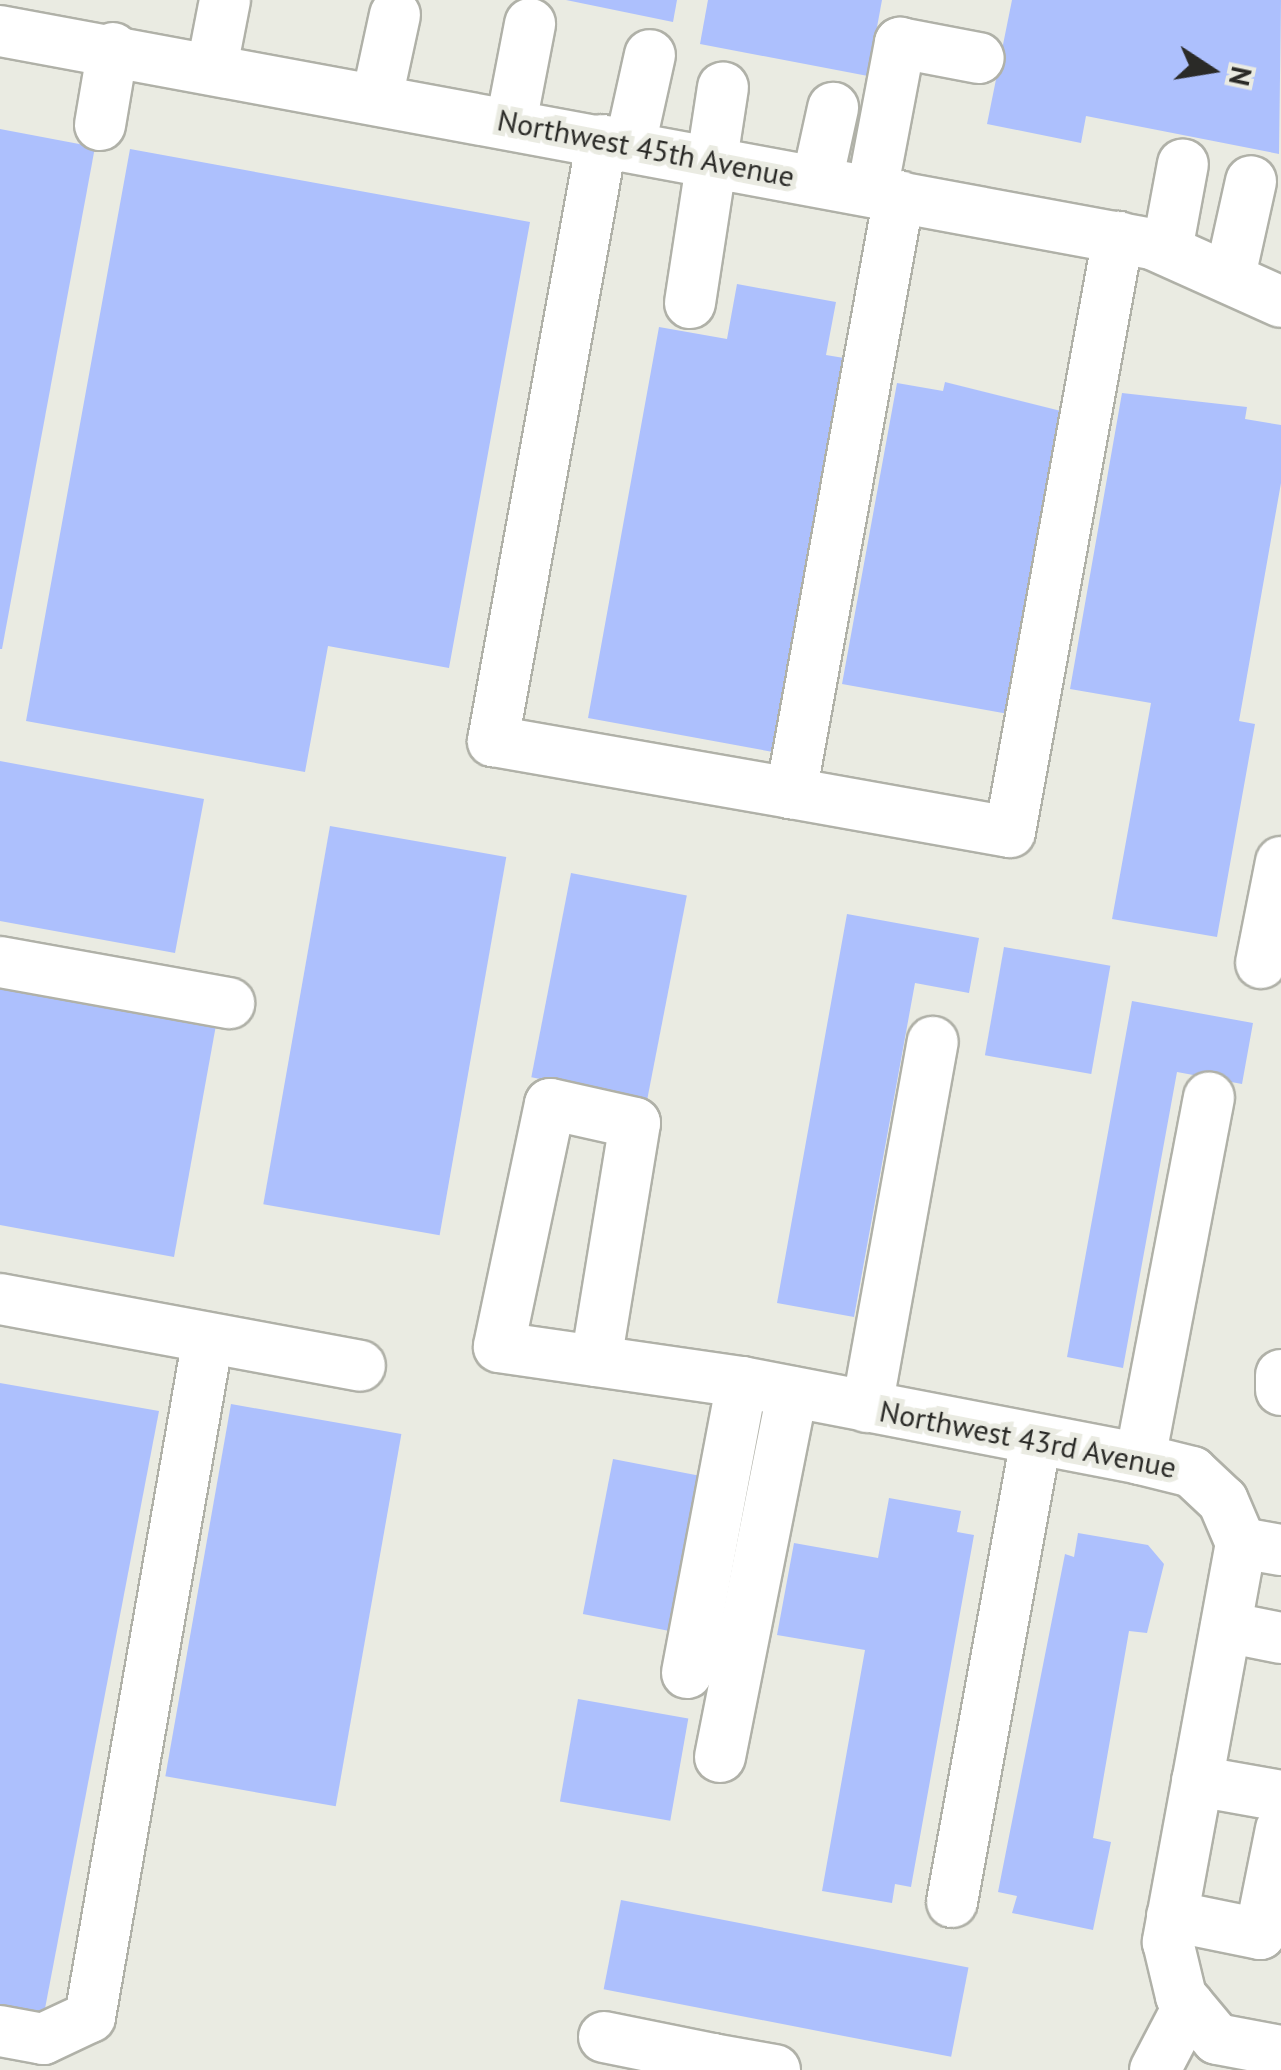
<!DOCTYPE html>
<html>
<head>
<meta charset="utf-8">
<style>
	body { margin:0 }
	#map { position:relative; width:1281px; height:2070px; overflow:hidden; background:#eaebe2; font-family:"PT Sans",sans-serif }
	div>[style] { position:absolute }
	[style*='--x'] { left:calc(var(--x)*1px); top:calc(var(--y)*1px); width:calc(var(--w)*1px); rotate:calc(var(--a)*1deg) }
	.building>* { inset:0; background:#adc0fd; transform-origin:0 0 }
	.roads { filter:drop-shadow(2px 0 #b0b1a8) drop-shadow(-2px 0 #b0b1a8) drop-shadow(0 2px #b0b1a8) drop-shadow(0 -2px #b0b1a8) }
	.minor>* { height:50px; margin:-25px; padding:0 25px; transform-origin:25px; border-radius:25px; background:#fff }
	span { translate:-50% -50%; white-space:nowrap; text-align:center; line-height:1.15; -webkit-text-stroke:10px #eaebe2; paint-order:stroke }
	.street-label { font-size:30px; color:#2a2a27 }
	.north { position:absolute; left:1161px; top:20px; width:100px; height:100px; -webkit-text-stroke:8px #eaebe2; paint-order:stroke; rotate:102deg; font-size:28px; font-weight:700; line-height:40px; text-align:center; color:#2a2a27 }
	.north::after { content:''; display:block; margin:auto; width:35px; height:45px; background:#2a2a27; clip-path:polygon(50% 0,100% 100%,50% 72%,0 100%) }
</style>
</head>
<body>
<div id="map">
	<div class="building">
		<div style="clip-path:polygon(566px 0,677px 0,673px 22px)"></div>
		<div style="clip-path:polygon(708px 0,882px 0,868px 76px,700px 44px)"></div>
		<div style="clip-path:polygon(1012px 0,1281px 0,1279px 154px,1086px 116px,1081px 143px,987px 124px)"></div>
		<div style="clip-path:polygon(0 129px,95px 147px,2px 649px,0 649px)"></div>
		<div style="clip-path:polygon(130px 149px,530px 222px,449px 668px,328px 646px,305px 772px,26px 721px)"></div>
		<div style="clip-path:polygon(737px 284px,836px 302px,826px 355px,844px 358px,773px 752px,588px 718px,659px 327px,727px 339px)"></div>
		<div style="clip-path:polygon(945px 382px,1069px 413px,1014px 715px,842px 684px,897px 383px,943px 391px)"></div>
		<div style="clip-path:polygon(1122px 393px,1247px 407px,1245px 419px,1281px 425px,1281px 483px,1239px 721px,1255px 724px,1217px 937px,1112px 919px,1151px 703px,1070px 689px)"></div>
		<div style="clip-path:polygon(0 761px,204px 799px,175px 953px,0 921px)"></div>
		<div style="left:330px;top:826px;width:179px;height:384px;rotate:10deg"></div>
		<div style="left:571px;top:873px;width:118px;height:208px;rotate:11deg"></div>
		<div style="clip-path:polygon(847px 914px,979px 938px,969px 993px,915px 983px,854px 1317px,777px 1303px)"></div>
		<div style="left:1004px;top:947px;width:108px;height:110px;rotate:10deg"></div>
		<div style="clip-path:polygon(0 986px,216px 1025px,174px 1257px,0 1225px)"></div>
		<div style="clip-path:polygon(1132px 1001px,1253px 1023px,1242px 1084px,1177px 1072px,1123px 1368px,1067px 1357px)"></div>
		<div style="clip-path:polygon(0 1383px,159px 1411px,43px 2019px,0 2011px)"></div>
		<div style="left:231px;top:1404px;width:173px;height:378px;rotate:10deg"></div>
		<div style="left:613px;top:1459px;width:96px;height:158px;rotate:11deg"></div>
		<div style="clip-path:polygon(889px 1498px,961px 1511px,957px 1532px,974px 1535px,911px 1887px,895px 1884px,892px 1903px,822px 1891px,865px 1650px,777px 1635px,794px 1543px,878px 1558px)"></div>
		<div style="clip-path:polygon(1078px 1533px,1148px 1545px,1164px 1564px,1147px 1633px,1129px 1631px,1093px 1838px,1111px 1842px,1093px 1930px,1012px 1913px,1017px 1896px,998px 1892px,1065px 1554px,1074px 1557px)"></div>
		<div style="left:578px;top:1699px;width:112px;height:104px;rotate:10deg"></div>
		<div style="left:621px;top:1900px;width:354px;height:91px;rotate:11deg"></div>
	</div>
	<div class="roads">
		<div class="minor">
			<div style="--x:0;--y:31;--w:1172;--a:10.48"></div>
			<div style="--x:1152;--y:244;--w:141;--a:24.2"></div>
			<div style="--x:212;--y:67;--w:68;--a:-79"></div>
			<div style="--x:377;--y:98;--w:85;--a:-77.8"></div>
			<div style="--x:511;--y:123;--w:101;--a:-79.1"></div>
			<div style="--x:100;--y:125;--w:78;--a:-80.4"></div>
			<div style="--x:602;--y:140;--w:611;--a:100.28"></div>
			<div style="--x:493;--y:741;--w:303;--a:9.9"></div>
			<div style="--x:630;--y:145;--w:92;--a:-77.5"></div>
			<div style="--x:817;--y:181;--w:75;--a:-77.6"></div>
			<div style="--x:872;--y:191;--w:151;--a:-79.3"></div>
			<div style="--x:900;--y:43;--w:80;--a:10.8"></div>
			<div style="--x:899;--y:196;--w:607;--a:100.25"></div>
			<div style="--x:791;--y:793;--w:222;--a:10.1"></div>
			<div style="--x:1010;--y:832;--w:605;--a:-79.71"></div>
			<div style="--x:1167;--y:250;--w:87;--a:-79.5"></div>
			<div style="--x:1230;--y:276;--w:97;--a:-77.5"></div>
			<div style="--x:690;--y:303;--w:218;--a:-81.3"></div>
			<div style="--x:0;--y:962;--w:233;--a:10.2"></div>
			<div style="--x:1261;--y:963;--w:103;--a:-78.8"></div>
			<div style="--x:0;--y:1299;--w:366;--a:10.5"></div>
			<div style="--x:596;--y:1361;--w:241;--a:-80.7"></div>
			<div style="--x:635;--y:1123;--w:87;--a:-167.4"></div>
			<div style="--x:550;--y:1104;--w:248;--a:101.9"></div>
			<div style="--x:499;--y:1347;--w:246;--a:8.2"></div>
			<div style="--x:742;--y:1382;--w:405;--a:10.9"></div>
			<div style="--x:1140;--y:1459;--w:54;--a:14"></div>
			<div style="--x:1192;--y:1472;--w:42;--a:43.1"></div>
			<div style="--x:1223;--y:1501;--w:46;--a:66.8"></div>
			<div style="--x:1241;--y:1543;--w:406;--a:100.4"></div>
			<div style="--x:1168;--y:1942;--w:56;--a:76.5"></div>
			<div style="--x:1181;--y:1996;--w:56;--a:50.1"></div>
			<div style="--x:1217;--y:2039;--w:65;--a:10.6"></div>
			<div style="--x:1281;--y:1375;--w:15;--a:90"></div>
			<div style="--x:867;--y:1407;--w:371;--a:-79.8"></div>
			<div style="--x:1140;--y:1459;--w:368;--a:-79.2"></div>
			<div style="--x:1241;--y:1543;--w:41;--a:9.9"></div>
			<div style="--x:1226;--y:1627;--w:56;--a:11.3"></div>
			<div style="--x:687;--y:1673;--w:296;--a:-79.3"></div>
			<div style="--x:720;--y:1757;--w:372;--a:-78.8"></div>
			<div style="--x:1197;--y:1781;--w:85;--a:10.1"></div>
			<div style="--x:952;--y:1902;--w:469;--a:-79.7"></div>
			<div style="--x:1172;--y:1916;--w:90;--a:11.6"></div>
			<div style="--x:1260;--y:1934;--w:107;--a:-78.7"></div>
			<div style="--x:0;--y:2031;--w:44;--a:10.5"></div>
			<div style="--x:43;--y:2039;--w:52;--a:-25.1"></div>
			<div style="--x:90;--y:2017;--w:689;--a:-80.14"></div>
			<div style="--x:604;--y:2037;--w:111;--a:11.4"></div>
			<div style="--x:711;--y:2070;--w:11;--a:-80"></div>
			<div style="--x:713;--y:2059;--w:63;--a:10.1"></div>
			<div style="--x:1155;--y:2070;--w:73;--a:-62.4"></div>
		</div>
	</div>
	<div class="street-label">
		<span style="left:646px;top:148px;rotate:11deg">Northwest 45th Avenue</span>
		<span style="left:1028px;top:1439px;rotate:11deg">Northwest 43rd Avenue</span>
	</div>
	<div class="north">N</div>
</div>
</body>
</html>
